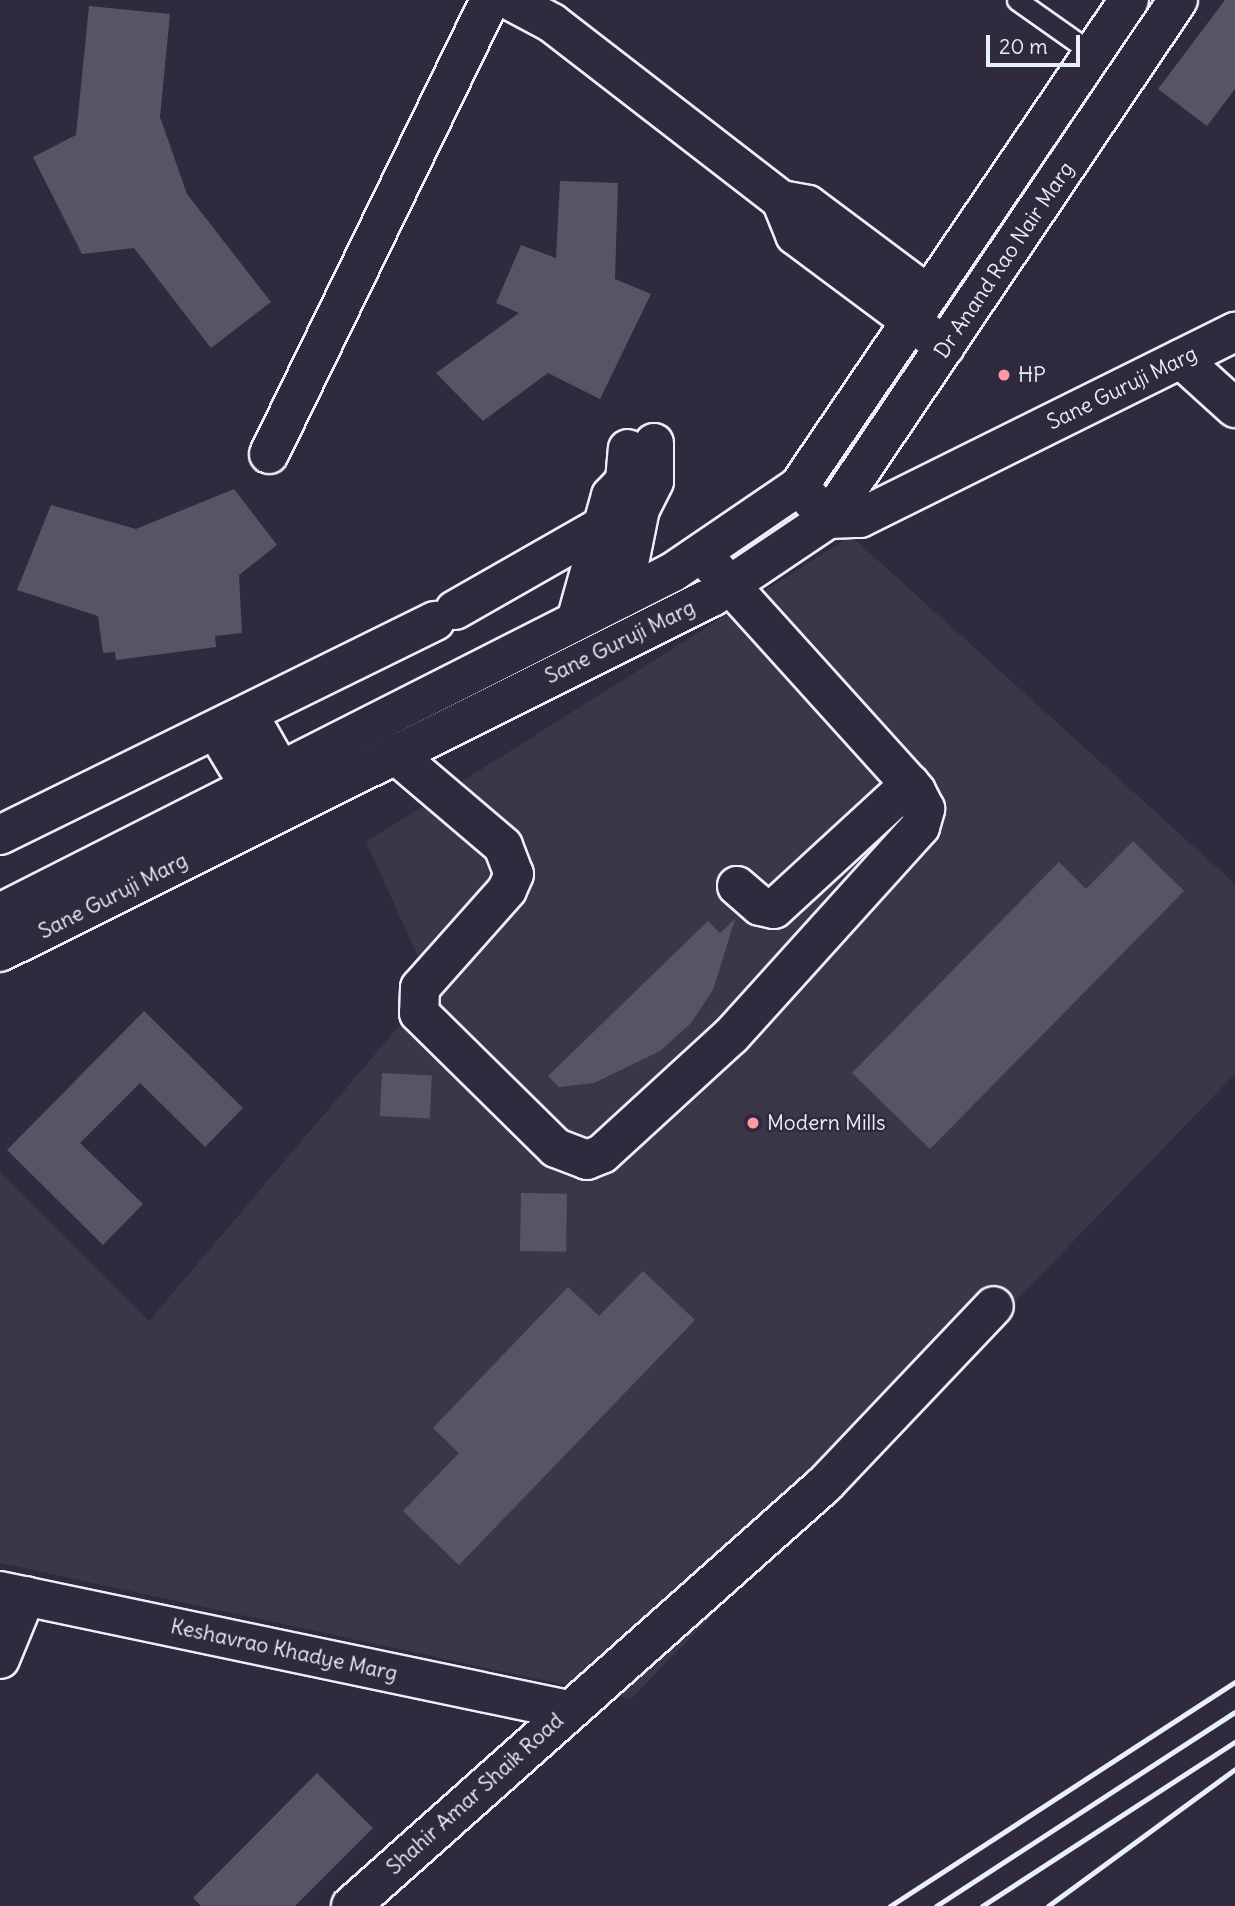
<!DOCTYPE html>
<html>
<head>
<meta charset="utf-8">
<style>
	body { margin:0 }
	#map { position:relative; width:1235px; height:1906px; overflow:hidden; background:#2f2a3d; font-family:Delius,sans-serif }
	div>[style] { position:absolute }
	[style*='--x'] { left:calc(var(--x)*1px); top:calc(var(--y)*1px); width:calc(var(--w)*1px); rotate:calc(var(--a)*1deg) }
	.built>* { inset:0; background:#3b3749 }
	.building>* { inset:0; background:#575565; transform-origin:0 0 }
	.roads { filter:drop-shadow(2px 0 #e8f1f8) drop-shadow(-2px 0 #e8f1f8) drop-shadow(0 2px #e8f1f8) drop-shadow(0 -2px #e8f1f8) }
	.service>* { height:19px; margin:-9.5px; padding:0 9.5px; transform-origin:9.5px; border-radius:9.5px; background:#2f2a3d }
	.minor>* { height:38px; margin:-19px; padding:0 19px; transform-origin:19px; border-radius:19px; background:#2f2a3d }
	.secondary>* { height:38px; margin:-19px; padding:0 19px; transform-origin:19px; border-radius:19px; background:#2f2a3d }
	.rail>* { height:5px; margin:-2.5px; padding:0 2.5px; transform-origin:2.5px; border-radius:2.5px; background:#e8f1f8 }
	.dots>* { width:19px; height:19px; translate:-50% -50%; box-sizing:border-box; border:4px solid #2f2a3d; border-radius:50% }
	span { translate:-50% -50%; white-space:nowrap; text-align:center; line-height:1.15; -webkit-text-stroke:5px #2f2a3d; paint-order:stroke }
	.street-label { font-size:21px; color:#e8f1f8 }
	.poi-label { font-size:21px; color:#e8f1f8 }
	.left { translate:0 -50%; text-align:left }
	.scale { position:absolute; left:986px; top:35px; width:94px; height:32px; box-sizing:border-box; border:4px solid #e8f1f8; border-top:0; padding-left:9px; font-size:21px; line-height:24px; white-space:nowrap; color:#e8f1f8; -webkit-text-stroke:5px #2f2a3d; paint-order:stroke }
</style>
</head>
<body>
<div id="map">
	<div class="built">
		<div style="clip-path:polygon(851px 536px,1235px 884px,1235px 1074px,631px 1699px,0 1563px,0 1171px,149px 1321px,432px 987px,366px 842px)"></div>
	</div>
	<div class="building">
		<div style="clip-path:polygon(1225px 0,1235px 0,1235px 89px,1207px 126px,1158px 89px)"></div>
		<div style="clip-path:polygon(89px 6px,170px 14px,160px 117px,187px 194px,271px 302px,211px 348px,134px 248px,82px 254px,33px 157px,76px 135px)"></div>
		<div style="clip-path:polygon(560px 181px,618px 183px,615px 279px,651px 294px,600px 399px,548px 373px,483px 421px,436px 373px,519px 313px,496px 303px,521px 245px,556px 258px)"></div>
		<div style="clip-path:polygon(234px 489px,277px 545px,239px 575px,242px 633px,215px 636px,216px 647px,116px 660px,115px 652px,103px 653px,98px 616px,17px 590px,51px 505px,136px 529px)"></div>
		<div style="clip-path:polygon(1133px 841px,1184px 891px,930px 1149px,852px 1073px,1059px 862px,1086px 889px)"></div>
		<div style="clip-path:polygon(735px 919px,713px 990px,691px 1023px,660px 1051px,594px 1083px,559px 1087px,548px 1076px,708px 921px,720px 933px)"></div>
		<div style="clip-path:polygon(144px 1011px,243px 1108px,205px 1147px,140px 1083px,80px 1143px,143px 1204px,103px 1245px,7px 1150px)"></div>
		<div style="left:382px;top:1073px;width:50px;height:43px;rotate:3deg"></div>
		<div style="left:521px;top:1193px;width:46px;height:58px;rotate:1deg"></div>
		<div style="clip-path:polygon(643px 1271px,695px 1320px,459px 1565px,403px 1511px,459px 1453px,433px 1428px,568px 1287px,599px 1316px)"></div>
		<div style="clip-path:polygon(317px 1773px,373px 1828px,295px 1906px,201px 1906px,193px 1898px)"></div>
	</div>
	<div class="roads">
		<div class="service">
			<div style="--x:1017;--y:0;--w:92;--a:35.2"></div>
		</div>
		<div class="minor">
			<div style="--x:509;--y:0;--w:49;--a:28.1"></div>
			<div style="--x:552;--y:23;--w:289;--a:37.7"></div>
			<div style="--x:781;--y:200;--w:27;--a:10"></div>
			<div style="--x:808;--y:205;--w:149;--a:36.8"></div>
			<div style="--x:781;--y:200;--w:38;--a:68"></div>
			<div style="--x:795;--y:235;--w:187;--a:36.7"></div>
			<div style="--x:1181;--y:359;--w:73;--a:42.2"></div>
			<div style="--x:269;--y:454;--w:505;--a:-64.04"></div>
			<div style="--x:799;--y:486;--w:44;--a:48.7"></div>
			<div style="--x:828;--y:519;--w:32;--a:-2"></div>
			<div style="--x:860;--y:518;--w:419;--a:-26.4"></div>
			<div style="--x:622;--y:598;--w:91;--a:-78.6"></div>
			<div style="--x:640;--y:509;--w:31;--a:-63"></div>
			<div style="--x:654;--y:481;--w:38;--a:-90"></div>
			<div style="--x:455;--y:610;--w:169;--a:-29.7"></div>
			<div style="--x:576;--y:621;--w:130;--a:-74.4"></div>
			<div style="--x:611;--y:496;--w:21;--a:-47"></div>
			<div style="--x:625;--y:481;--w:32;--a:-85"></div>
			<div style="--x:248;--y:714;--w:99;--a:60.3"></div>
			<div style="--x:216;--y:730;--w:99;--a:59"></div>
			<div style="--x:395;--y:754;--w:142;--a:40.4"></div>
			<div style="--x:503;--y:846;--w:30;--a:69"></div>
			<div style="--x:514;--y:874;--w:17;--a:114"></div>
			<div style="--x:507;--y:890;--w:131;--a:131.6"></div>
			<div style="--x:420;--y:988;--w:25;--a:92"></div>
			<div style="--x:419;--y:1013;--w:192;--a:44.6"></div>
			<div style="--x:556;--y:1148;--w:33;--a:21"></div>
			<div style="--x:587;--y:1160;--w:16;--a:-22"></div>
			<div style="--x:602;--y:1154;--w:175;--a:-42.5"></div>
			<div style="--x:731;--y:1036;--w:282;--a:-47.9"></div>
			<div style="--x:920;--y:827;--w:19;--a:-74"></div>
			<div style="--x:925;--y:809;--w:20;--a:-117"></div>
			<div style="--x:916;--y:791;--w:319;--a:-132.1"></div>
			<div style="--x:0;--y:835;--w:485;--a:-26.2"></div>
			<div style="--x:737;--y:886;--w:30;--a:41"></div>
			<div style="--x:760;--y:906;--w:14;--a:12"></div>
			<div style="--x:774;--y:909;--w:185;--a:-42.6"></div>
			<div style="--x:0;--y:1591;--w:580;--a:11.83"></div>
			<div style="--x:0;--y:1659;--w:68;--a:-67.6"></div>
			<div style="--x:351;--y:1906;--w:635;--a:-41.68"></div>
			<div style="--x:825;--y:1484;--w:245;--a:-46.5"></div>
		</div>
		<div class="secondary">
			<div style="--x:0;--y:913;--w:754;--a:-26.87"></div>
			<div style="--x:673;--y:572;--w:153;--a:-34.3"></div>
			<div style="--x:799;--y:486;--w:587;--a:-55.82"></div>
			<div style="--x:0;--y:952;--w:796;--a:-26.5"></div>
			<div style="--x:712;--y:597;--w:140;--a:-33.9"></div>
			<div style="--x:828;--y:519;--w:626;--a:-56.01"></div>
		</div>
	</div>
	<div class="rail">
		<div style="--x:890;--y:1906;--w:411;--a:-33"></div>
		<div style="--x:936;--y:1906;--w:356;--a:-33"></div>
		<div style="--x:982;--y:1906;--w:302;--a:-33"></div>
		<div style="--x:1048;--y:1906;--w:232;--a:-36.2"></div>
	</div>
	<div class="dots">
		<div style="left:1004px;top:375px;background:#ff9aa2"></div>
		<div style="left:753px;top:1123px;background:#ff9aa2"></div>
	</div>
	<div class="street-label">
		<span style="left:1004px;top:260px;rotate:-56deg">Dr Anand Rao Nair Marg</span>
		<span style="left:1122px;top:388px;rotate:-26deg">Sane Guruji Marg</span>
		<span style="left:620px;top:642px;rotate:-26deg">Sane Guruji Marg</span>
		<span style="left:113px;top:896px;rotate:-27deg">Sane Guruji Marg</span>
		<span style="left:284px;top:1650px;rotate:12deg">Keshavrao Khadye Marg</span>
		<span style="left:475px;top:1794px;rotate:-42deg">Shahir Amar Shaik Road</span>
	</div>
	<div class="poi-label">
		<span class="left" style="left:1018px;top:375px">HP</span>
		<span class="left" style="left:767px;top:1123px">Modern Mills</span>
	</div>
	<div class="scale">20 m</div>
</div>
</body>
</html>
